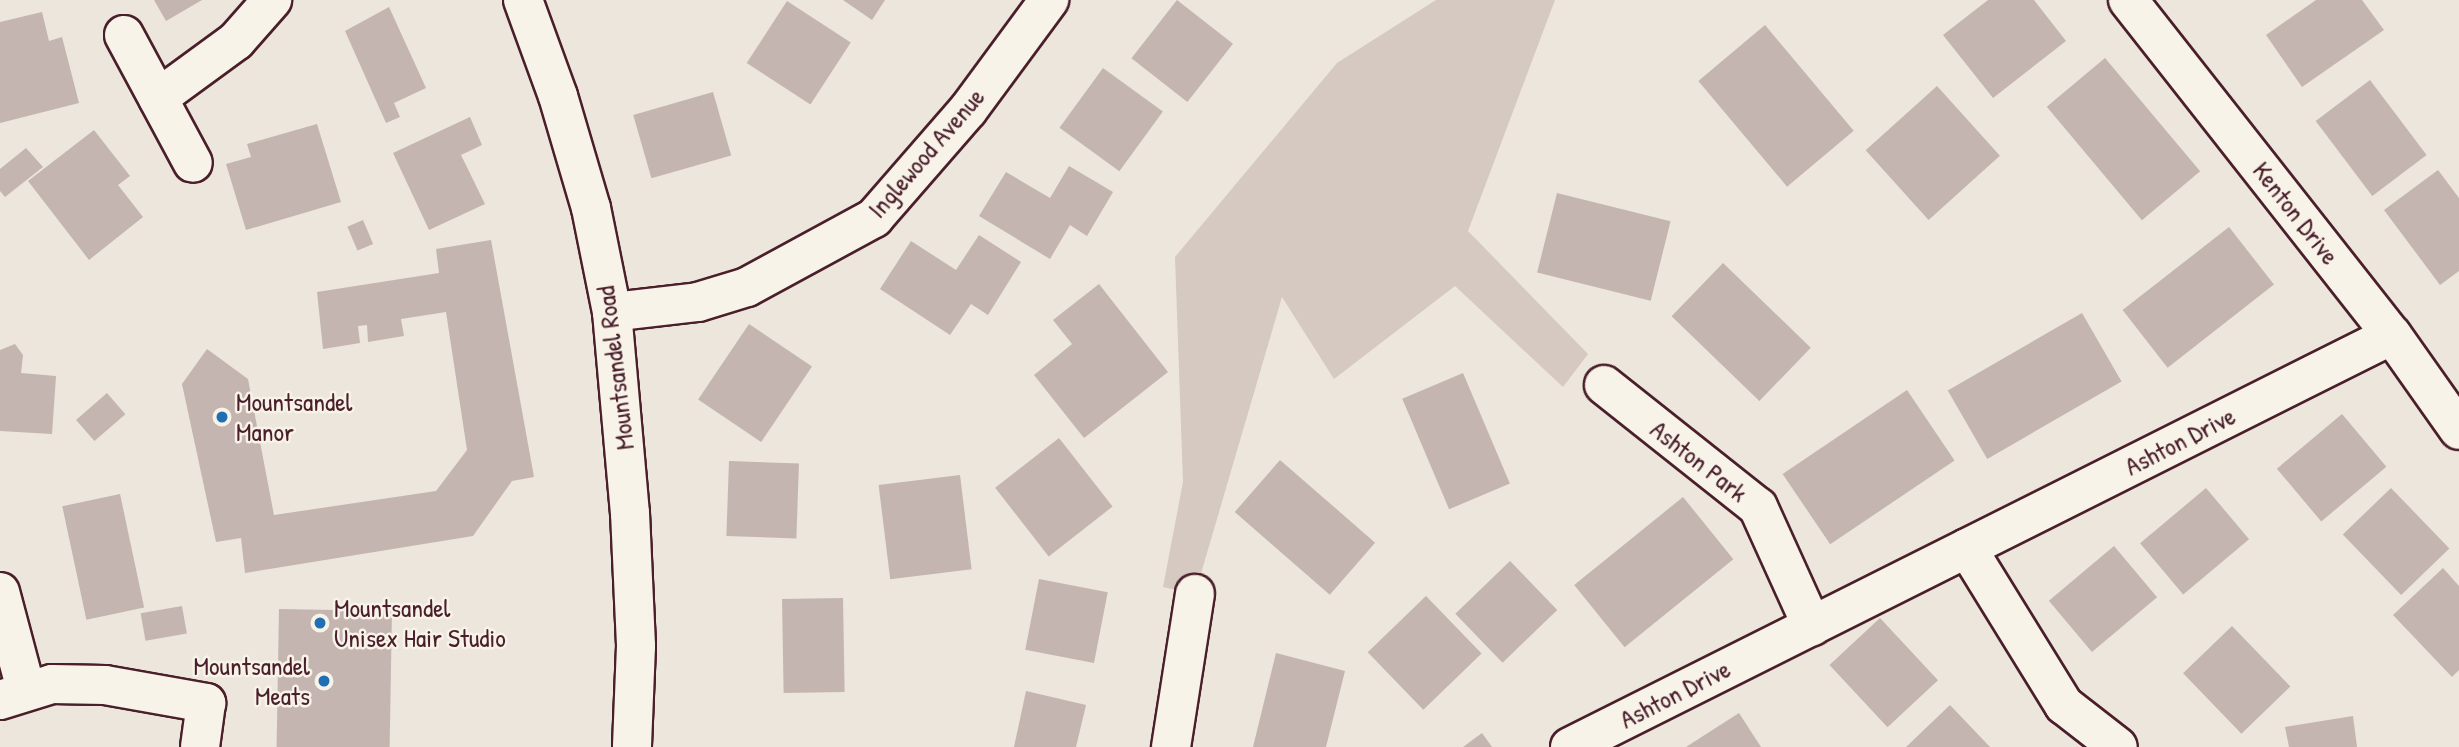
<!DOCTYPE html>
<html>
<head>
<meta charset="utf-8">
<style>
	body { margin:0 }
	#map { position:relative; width:2459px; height:747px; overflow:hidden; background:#ece6dd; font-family:"Patrick Hand",sans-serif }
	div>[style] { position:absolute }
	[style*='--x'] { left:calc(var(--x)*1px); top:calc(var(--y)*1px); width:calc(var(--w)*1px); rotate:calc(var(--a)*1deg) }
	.green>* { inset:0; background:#d5c9c2 }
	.building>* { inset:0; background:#c4b5b0; transform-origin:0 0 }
	.roads { filter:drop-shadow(2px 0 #4a1f2b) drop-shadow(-2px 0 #4a1f2b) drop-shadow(0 2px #4a1f2b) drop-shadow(0 -2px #4a1f2b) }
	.minor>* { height:38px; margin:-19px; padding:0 19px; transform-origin:19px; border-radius:19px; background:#f7f3e8 }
	.tertiary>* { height:38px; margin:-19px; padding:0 19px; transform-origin:19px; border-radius:19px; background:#f7f3e8 }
	.dots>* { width:19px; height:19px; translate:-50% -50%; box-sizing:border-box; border:4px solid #f7f3e8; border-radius:50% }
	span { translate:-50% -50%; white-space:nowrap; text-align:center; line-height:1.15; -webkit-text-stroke:5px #f7f3e8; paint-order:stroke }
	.street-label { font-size:26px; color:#4a1f2b }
	.poi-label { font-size:26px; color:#4a1f2b }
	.left { translate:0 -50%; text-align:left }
	.right { translate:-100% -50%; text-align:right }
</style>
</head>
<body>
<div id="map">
	<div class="green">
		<div style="clip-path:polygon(1436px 0,1555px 0,1468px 231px,1588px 354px,1563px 387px,1455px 286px,1334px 379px,1282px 297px,1195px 594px,1163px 587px,1183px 482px,1175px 257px,1337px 63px)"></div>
	</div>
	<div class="building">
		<div style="clip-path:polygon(154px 0,202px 0,166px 21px)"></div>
		<div style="clip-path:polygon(843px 0,885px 0,872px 20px)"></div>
		<div style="left:1177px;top:0;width:71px;height:74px;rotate:38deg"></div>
		<div style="clip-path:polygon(1988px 0,2034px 0,2066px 41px,1993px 98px,1943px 35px)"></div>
		<div style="clip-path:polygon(2316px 0,2362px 0,2384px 30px,2302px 87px,2266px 35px)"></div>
		<div style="left:787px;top:1px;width:76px;height:74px;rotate:33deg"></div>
		<div style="clip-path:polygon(389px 7px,426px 88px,394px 103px,400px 117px,386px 123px,345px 31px)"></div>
		<div style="clip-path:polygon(42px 12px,49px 41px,62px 37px,79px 103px,0 123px,0 22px)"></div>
		<div style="left:1765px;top:25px;width:138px;height:87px;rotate:50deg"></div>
		<div style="left:2105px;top:58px;width:148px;height:76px;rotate:50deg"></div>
		<div style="left:1103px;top:68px;width:74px;height:74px;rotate:36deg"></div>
		<div style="left:2370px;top:80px;width:94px;height:68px;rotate:53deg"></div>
		<div style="left:1937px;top:86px;width:94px;height:96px;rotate:48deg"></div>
		<div style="left:713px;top:92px;width:66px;height:83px;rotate:74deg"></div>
		<div style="clip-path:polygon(470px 117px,482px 145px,461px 155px,485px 204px,429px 230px,393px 153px)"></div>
		<div style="clip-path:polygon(317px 124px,341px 202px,246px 230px,226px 164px,251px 157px,247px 144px)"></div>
		<div style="clip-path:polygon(94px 130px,130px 176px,118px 185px,143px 217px,89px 260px,28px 181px)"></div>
		<div style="clip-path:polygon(26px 148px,43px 167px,5px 197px,0 191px,0 169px)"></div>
		<div style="clip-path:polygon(1069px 166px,1113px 192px,1087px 236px,1070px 225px,1050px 259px,979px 216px,1006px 172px,1050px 198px)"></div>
		<div style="clip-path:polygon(2438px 170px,2459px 198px,2459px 271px,2440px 285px,2384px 210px)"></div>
		<div style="left:1557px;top:193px;width:117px;height:82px;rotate:14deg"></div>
		<div style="left:363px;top:220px;width:26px;height:17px;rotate:67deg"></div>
		<div style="left:2229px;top:227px;width:73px;height:135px;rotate:52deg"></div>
		<div style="clip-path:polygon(979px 235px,1021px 262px,988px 315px,971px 304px,950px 335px,880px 289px,911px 241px,956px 270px)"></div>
		<div style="clip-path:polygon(491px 240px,534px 477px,512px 481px,473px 536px,245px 573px,241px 538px,216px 542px,182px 384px,207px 349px,248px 379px,274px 515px,436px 491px,467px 450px,446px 312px,401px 319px,404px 336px,368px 342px,367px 325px,358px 326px,360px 343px,323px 349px,317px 292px,439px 273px,436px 249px)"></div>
		<div style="left:1723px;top:263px;width:122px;height:74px;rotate:44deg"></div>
		<div style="clip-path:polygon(1099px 284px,1168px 372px,1084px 438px,1034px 375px,1072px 344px,1053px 320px)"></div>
		<div style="left:2082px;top:313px;width:79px;height:155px;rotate:60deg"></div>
		<div style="left:749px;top:324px;width:76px;height:91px;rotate:34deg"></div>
		<div style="clip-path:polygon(15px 344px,23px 355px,21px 373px,56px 376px,52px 434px,0 431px,0 350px)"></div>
		<div style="left:1463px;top:373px;width:120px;height:66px;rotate:67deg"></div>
		<div style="left:1907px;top:390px;width:85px;height:150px;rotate:56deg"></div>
		<div style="left:107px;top:393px;width:28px;height:41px;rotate:49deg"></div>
		<div style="left:2342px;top:414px;width:69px;height:85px;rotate:50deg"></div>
		<div style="left:1059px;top:438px;width:87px;height:81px;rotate:52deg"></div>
		<div style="left:1280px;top:460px;width:126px;height:69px;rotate:41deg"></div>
		<div style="left:729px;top:461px;width:70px;height:75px;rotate:2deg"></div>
		<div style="left:960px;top:475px;width:95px;height:82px;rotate:83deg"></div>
		<div style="left:2206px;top:488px;width:67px;height:86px;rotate:50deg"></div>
		<div style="left:2391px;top:488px;width:84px;height:67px;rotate:46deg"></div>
		<div style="left:120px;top:494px;width:116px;height:59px;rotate:78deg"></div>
		<div style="left:1683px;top:497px;width:80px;height:140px;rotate:51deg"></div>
		<div style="left:2114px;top:546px;width:67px;height:85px;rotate:50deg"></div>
		<div style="left:1510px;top:561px;width:68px;height:76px;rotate:46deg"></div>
		<div style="clip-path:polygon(2443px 568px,2459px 586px,2459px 670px,2452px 677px,2393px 615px)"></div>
		<div style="left:1039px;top:579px;width:70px;height:72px;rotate:11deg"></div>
		<div style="left:1426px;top:596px;width:80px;height:81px;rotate:46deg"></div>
		<div style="left:843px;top:598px;width:94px;height:61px;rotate:89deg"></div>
		<div style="left:182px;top:606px;width:28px;height:42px;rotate:80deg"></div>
		<div style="left:279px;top:609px;width:113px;height:138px;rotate:1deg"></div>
		<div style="left:1880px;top:618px;width:85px;height:69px;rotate:47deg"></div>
		<div style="left:2232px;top:626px;width:84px;height:68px;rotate:46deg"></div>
		<div style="clip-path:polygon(1276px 653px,1345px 671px,1326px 747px,1253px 747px)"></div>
		<div style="clip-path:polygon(1026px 691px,1086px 705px,1076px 747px,1014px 747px)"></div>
		<div style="clip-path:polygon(1950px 705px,1990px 747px,1906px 747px)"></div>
		<div style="clip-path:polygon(1739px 713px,1761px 747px,1686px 747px)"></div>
		<div style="clip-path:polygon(2353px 716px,2357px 747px,2289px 747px,2285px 727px)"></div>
		<div style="clip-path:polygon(1482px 733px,1492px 747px,1463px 747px)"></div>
	</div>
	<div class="roads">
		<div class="minor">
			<div style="--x:2128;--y:0;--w:427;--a:51.8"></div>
			<div style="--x:2392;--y:335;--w:116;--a:54.8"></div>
			<div style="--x:124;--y:35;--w:145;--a:61.7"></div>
			<div style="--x:158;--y:98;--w:97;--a:-36.2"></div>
			<div style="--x:236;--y:41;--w:55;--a:-48.7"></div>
			<div style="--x:612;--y:312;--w:87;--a:-6.6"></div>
			<div style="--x:698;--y:302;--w:51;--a:-17"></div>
			<div style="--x:747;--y:287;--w:145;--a:-28.5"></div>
			<div style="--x:874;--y:218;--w:143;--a:-49"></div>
			<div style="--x:968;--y:110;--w:137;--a:-53.6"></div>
			<div style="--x:1604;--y:385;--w:196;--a:38.4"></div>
			<div style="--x:1758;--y:507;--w:131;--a:65.6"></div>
			<div style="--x:1967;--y:548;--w:185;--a:58.3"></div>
			<div style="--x:2064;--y:705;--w:68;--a:37.9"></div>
			<div style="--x:0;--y:592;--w:101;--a:75.1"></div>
			<div style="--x:0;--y:700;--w:54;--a:-17.1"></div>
			<div style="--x:52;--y:684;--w:53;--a:1.1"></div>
			<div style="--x:105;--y:685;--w:103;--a:10.1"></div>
			<div style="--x:206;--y:703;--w:44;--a:97.8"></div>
			<div style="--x:1171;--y:747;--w:155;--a:-81.1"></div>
			<div style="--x:1570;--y:747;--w:919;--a:-26.62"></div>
		</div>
		<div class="tertiary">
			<div style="--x:523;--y:0;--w:102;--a:70"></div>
			<div style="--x:558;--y:96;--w:117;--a:73.6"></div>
			<div style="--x:591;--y:208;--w:106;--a:78.6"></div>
			<div style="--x:612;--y:312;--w:202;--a:84.9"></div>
			<div style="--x:630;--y:513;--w:133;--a:87.4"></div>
			<div style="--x:636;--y:646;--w:101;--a:92.3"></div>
		</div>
	</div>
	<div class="dots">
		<div style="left:222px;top:417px;background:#1f6fb2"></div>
		<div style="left:320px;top:623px;background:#1f6fb2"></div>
		<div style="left:324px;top:681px;background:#1f6fb2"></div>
	</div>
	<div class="street-label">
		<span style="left:926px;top:153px;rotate:-49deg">Inglewood Avenue</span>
		<span style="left:2296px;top:213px;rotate:52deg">Kenton Drive</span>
		<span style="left:615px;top:368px;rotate:-97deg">Mountsandel Road</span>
		<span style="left:2180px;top:441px;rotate:-27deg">Ashton Drive</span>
		<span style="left:1699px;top:461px;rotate:38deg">Ashton Park</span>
		<span style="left:1675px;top:694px;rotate:-27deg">Ashton Drive</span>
	</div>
	<div class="poi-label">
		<span class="left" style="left:236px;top:417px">Mountsandel<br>Manor</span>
		<span class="left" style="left:334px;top:623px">Mountsandel<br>Unisex Hair Studio</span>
		<span class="right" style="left:310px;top:681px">Mountsandel<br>Meats</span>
	</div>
</div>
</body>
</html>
